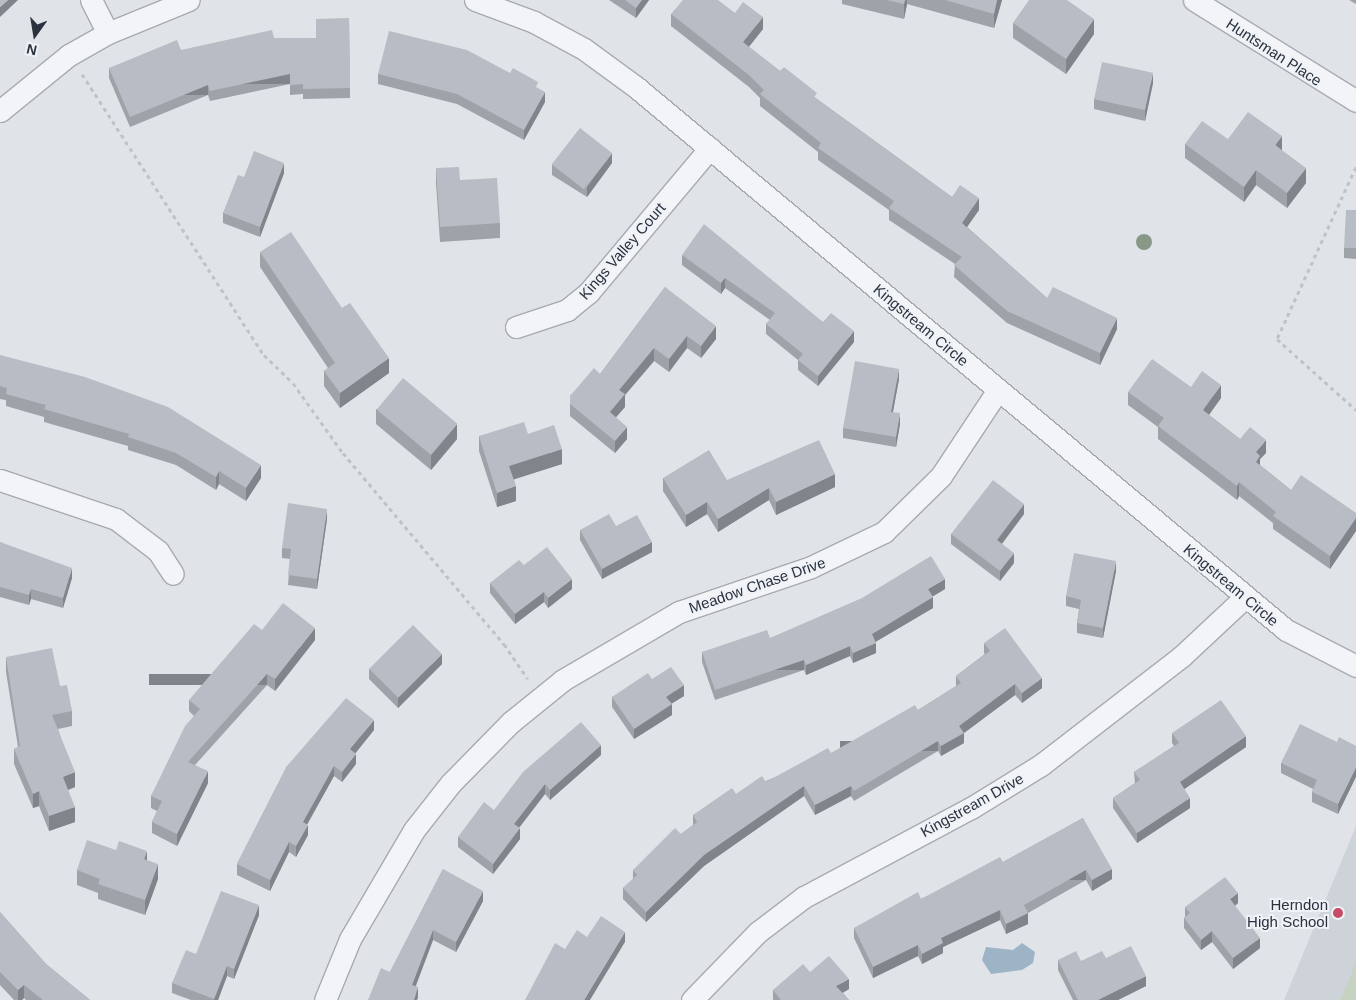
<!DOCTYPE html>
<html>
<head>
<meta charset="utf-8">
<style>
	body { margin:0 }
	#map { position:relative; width:1356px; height:1000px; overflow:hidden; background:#e0e4e8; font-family:Arial,sans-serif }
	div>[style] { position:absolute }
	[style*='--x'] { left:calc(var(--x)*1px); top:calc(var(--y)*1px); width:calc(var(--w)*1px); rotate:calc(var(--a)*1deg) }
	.built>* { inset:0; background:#ced3da }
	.green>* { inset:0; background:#c6d2c2 }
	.water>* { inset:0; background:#9db3c6 }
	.path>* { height:3px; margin-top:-1.5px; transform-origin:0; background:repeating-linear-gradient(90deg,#bfc2c7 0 4px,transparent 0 8px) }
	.roads { filter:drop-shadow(1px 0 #a6abb2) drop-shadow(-1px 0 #a6abb2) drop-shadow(0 1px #a6abb2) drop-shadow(0 -1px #a6abb2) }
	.minor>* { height:21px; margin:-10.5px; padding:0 10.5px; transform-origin:10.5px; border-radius:10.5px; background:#f3f4f7 }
	.trees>* { width:16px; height:16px; margin:-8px; border-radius:50%; background:#889887 }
	.wall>* { inset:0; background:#9ea3a9 }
	.shaded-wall>* { inset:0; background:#81848a; transform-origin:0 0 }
	.building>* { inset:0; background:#b8bdc5; transform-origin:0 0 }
	.dots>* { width:14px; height:14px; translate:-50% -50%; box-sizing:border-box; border:2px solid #eff2f6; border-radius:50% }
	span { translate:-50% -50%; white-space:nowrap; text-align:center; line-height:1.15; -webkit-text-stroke:4px #eff2f6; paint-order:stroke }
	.street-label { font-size:15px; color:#2a323f }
	.poi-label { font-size:15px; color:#2a323f }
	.right { translate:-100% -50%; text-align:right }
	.north { position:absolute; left:10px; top:10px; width:50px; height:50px; -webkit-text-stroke:4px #eff2f6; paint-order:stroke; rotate:193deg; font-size:14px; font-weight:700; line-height:20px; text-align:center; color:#2a323f }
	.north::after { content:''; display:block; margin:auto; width:18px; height:22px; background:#2a323f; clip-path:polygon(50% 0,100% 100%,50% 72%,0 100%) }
</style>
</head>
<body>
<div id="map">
	<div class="built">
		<div style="clip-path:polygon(1356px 826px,1356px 1000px,1284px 1000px)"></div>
	</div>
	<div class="green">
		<div style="clip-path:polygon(1356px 962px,1356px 1000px,1340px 1000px,1350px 978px)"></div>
	</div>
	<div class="water">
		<div style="clip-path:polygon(1022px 943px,1035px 952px,1033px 963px,1022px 970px,991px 974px,982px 960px,986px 947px,1013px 950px)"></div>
	</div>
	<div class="path">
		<div style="--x:82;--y:74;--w:335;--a:57.1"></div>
		<div style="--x:264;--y:355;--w:40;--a:44"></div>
		<div style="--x:293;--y:383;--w:86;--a:54.5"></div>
		<div style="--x:343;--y:453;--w:250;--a:49.9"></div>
		<div style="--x:504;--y:644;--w:42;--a:55.6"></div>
		<div style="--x:1356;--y:167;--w:189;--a:114.7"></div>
		<div style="--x:1277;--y:339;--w:106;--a:41.9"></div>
	</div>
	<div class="roads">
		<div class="minor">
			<div style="--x:91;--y:0;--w:37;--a:63"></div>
			<div style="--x:475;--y:0;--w:63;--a:20.4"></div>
			<div style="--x:534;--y:22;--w:57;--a:28.4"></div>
			<div style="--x:584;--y:49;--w:64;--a:36.2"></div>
			<div style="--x:636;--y:87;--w:847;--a:39.87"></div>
			<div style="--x:1286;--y:630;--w:79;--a:27.2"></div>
			<div style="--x:1194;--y:0;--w:191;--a:31.9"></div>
			<div style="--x:0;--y:111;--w:89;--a:-39.1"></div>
			<div style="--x:69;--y:55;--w:45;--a:-29.4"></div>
			<div style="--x:108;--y:33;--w:87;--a:-22.2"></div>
			<div style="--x:516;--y:327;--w:54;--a:-18.4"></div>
			<div style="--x:567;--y:310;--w:28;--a:-39"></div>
			<div style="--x:589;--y:292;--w:188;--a:-50"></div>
			<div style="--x:0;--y:480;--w:122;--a:18.6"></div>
			<div style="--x:116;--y:519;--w:53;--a:37.3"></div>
			<div style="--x:158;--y:551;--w:27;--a:57"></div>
			<div style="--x:325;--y:1000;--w:66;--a:-67.7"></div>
			<div style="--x:350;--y:939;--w:126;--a:-59.6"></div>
			<div style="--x:414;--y:830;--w:60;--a:-51.8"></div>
			<div style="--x:451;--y:783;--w:86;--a:-45.5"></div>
			<div style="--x:511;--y:722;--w:67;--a:-38.9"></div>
			<div style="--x:563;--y:680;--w:134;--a:-30.4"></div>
			<div style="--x:679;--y:612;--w:139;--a:-18.8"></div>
			<div style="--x:811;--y:567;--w:81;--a:-25.6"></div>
			<div style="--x:884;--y:532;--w:80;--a:-44.5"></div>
			<div style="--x:941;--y:476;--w:103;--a:-56.5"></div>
			<div style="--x:692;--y:1000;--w:95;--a:-45.9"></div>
			<div style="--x:758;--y:932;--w:58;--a:-37.3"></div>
			<div style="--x:804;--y:897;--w:189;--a:-28.1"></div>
			<div style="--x:971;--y:808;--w:82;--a:-31.6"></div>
			<div style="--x:1041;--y:765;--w:178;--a:-37.7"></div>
			<div style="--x:1182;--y:656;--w:86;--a:-43.1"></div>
		</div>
	</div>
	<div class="trees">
		<div style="left:1144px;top:242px"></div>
	</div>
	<div class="wall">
		<div style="clip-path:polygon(609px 0,649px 0,636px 18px)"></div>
		<div style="clip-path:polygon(842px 0,1002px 0,994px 28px,907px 4px,904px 19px,842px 4px)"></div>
		<div style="clip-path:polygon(1349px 0,1356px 0,1356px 4px)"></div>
		<div style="clip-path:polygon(735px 13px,763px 29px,749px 47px,780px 71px,817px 99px,952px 197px,979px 210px,967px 227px,1047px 298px,1117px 329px,1100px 365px,1007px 323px,954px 277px,955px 264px,889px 220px,889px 210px,818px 160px,818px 152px,760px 106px,760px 98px,749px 87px,671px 26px,671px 14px)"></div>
		<div style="clip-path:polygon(349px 18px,350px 98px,303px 99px,303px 94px,290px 95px,290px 84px,210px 101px,208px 95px,130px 127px,109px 78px,109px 68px,274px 38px,316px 38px)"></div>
		<div style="clip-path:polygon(1013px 23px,1094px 34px,1066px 74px,1013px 38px)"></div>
		<div style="clip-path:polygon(510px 73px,538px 89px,545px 102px,524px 140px,457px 104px,378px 84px,378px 74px)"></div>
		<div style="clip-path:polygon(1153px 83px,1145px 121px,1094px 109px,1094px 99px)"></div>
		<div style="clip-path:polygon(1228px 139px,1282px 151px,1306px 183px,1287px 208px,1256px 185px,1244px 202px,1185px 158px,1185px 144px)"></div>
		<div style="clip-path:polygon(612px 163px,587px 197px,552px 175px,552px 165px)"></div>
		<div style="clip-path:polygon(436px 168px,460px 180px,500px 223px,500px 238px,440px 242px,436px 183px)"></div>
		<div style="clip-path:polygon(284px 173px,260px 237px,223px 223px,223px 213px,244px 177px)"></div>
		<div style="clip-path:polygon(1356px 210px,1356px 259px,1344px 258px,1344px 248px)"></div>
		<div style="clip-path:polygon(260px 252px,342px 308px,389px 373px,340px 408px,324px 386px,324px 371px,328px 368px,260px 267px)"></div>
		<div style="clip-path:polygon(682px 255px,823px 322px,854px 342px,818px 386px,798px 370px,798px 360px,766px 334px,766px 324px,770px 320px,725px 288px,721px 294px,682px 265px)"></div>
		<div style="clip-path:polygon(665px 287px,716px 339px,701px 358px,687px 348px,669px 372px,654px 361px,625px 395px,625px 407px,616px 417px,627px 439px,615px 453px,570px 416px,570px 396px,600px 374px)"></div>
		<div style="clip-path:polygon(0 355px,261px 478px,246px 501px,219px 484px,216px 490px,176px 465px,128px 450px,128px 446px,44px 422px,44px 417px,6px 406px,6px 400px,0 399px)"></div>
		<div style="clip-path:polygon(899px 379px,893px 412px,900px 424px,896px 447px,843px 438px,843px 428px)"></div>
		<div style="clip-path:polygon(1191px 387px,1221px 398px,1209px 415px,1240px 439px,1266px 453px,1260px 459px,1260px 465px,1291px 490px,1356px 513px,1356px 531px,1330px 569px,1273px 529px,1273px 523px,1239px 496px,1237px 500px,1158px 439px,1158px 427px,1128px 405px,1128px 392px)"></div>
		<div style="clip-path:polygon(376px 409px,457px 439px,431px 470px,376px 424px)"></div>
		<div style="clip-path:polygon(528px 434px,562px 464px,514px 479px,516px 501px,497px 507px,479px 451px,479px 436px)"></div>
		<div style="clip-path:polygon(663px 478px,727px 480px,835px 487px,776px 515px,769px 500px,718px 532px,707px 514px,686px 527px,663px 491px)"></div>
		<div style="clip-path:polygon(1024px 514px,1002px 544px,1014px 563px,1000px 581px,951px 544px,951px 534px)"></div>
		<div style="clip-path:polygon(327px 519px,317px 589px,288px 585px,290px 559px,282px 558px,282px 548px)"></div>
		<div style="clip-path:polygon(616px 526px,652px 552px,602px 579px,580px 540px,580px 530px)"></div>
		<div style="clip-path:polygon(0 542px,72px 578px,63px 608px,31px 599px,29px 605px,0 597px)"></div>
		<div style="clip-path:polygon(524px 565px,572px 589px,548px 608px,544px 602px,515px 624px,490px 593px,490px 583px)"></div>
		<div style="clip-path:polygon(1116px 571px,1103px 638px,1077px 633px,1077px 623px,1079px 609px,1066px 606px,1066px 596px)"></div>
		<div style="clip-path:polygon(945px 589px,932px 597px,933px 608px,875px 642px,876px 653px,853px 663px,850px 656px,806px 675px,804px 670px,715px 700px,702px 662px,702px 652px,770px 638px)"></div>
		<div style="clip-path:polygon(315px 640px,275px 691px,267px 685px,195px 765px,208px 783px,177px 846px,152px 833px,152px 822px,157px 811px,151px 808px,151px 796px,194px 716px,189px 711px,189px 700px)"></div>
		<div style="clip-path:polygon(984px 643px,1042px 688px,1022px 703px,1015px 695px,964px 733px,964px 743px,941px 756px,938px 751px,854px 801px,851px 796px,815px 815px,804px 796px,704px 866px,646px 922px,623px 899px,623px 888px,633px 879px,633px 870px,693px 825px,693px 815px,736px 794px,831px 753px,918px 710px,956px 686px,956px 676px,985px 654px,984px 653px)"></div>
		<div style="clip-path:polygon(6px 657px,60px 686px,72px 711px,72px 726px,58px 729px,75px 787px,68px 790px,75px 822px,49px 831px,39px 806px,33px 808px,14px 764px,14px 749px,18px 747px,6px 672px)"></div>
		<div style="clip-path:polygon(442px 664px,398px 708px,369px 679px,369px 669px)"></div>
		<div style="clip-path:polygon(652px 679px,684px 696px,671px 704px,672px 715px,634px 739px,612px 707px,612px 697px)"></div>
		<div style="clip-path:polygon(374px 730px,355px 753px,356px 764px,342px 782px,334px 776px,307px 824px,308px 835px,296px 857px,289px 852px,270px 891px,237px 875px,237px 864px,287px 766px)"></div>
		<div style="clip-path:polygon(1172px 733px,1246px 747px,1184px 789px,1190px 808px,1137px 843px,1113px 808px,1113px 798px,1135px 783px,1134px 772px,1174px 746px,1172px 743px)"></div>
		<div style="clip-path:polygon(1337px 742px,1356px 746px,1338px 814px,1312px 802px,1312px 792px,1313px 789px,1281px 773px,1281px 763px)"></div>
		<div style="clip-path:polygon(601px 755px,550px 800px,545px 794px,519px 828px,520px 839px,493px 874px,458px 847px,458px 837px,494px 810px)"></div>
		<div style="clip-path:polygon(1083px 818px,1112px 879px,1092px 891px,1086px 880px,1028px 913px,1028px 924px,1006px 934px,1000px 920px,943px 947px,943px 953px,922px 964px,918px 956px,873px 978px,854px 938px,854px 928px,921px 899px,1003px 862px)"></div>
		<div style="clip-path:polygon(116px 850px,147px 860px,158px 879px,145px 915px,98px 899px,98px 893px,77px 885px,77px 870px)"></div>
		<div style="clip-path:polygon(443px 869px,483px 901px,456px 952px,433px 940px,416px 986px,418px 997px,417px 1000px,368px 1000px,390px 972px)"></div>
		<div style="clip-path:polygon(1238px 903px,1235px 906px,1260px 948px,1233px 969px,1212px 942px,1201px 950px,1184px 928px,1184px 918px,1185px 917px,1185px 907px)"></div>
		<div style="clip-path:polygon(0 912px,46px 964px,90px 1000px,26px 1000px,24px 998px,22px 1000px,14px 1000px,0 985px)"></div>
		<div style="clip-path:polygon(259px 915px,234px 979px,227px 976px,218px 1000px,191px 1000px,172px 993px,172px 983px,196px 954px)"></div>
		<div style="clip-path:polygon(1106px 958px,1146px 986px,1118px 1000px,1073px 1000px,1058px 970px,1058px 960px,1081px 961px)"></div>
		<div style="clip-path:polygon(810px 972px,849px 989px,843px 993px,849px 1000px,773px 1000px,773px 990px)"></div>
	</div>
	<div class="shaded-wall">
		<div style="clip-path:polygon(8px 0,18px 0,0 17px,0 7px)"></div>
		<div style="clip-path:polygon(642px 0,649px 0,636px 18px,636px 8px)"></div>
		<div style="clip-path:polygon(905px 0,907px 0,907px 4px,904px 19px,904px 4px)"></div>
		<div style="clip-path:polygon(997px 0,1002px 0,994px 28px,994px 14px)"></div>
		<div style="clip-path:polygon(763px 17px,763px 29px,743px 54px,743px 42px)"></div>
		<div style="clip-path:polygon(1094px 19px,1094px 34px,1066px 74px,1066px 59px)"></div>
		<div style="clip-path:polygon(1153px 73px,1153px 83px,1145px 121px,1145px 110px)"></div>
		<div style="left:290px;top:74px;width:10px;height:82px;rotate:90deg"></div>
		<div style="left:208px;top:85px;width:10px;height:84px;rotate:90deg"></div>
		<div style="clip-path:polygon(545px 92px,545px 102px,524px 140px,524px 130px)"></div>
		<div style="clip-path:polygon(1282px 136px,1282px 151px,1275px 145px)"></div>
		<div style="clip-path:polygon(612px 153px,612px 163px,587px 197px,587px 187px)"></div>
		<div style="clip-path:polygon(284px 163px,284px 173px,260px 237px,260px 227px)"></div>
		<div style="clip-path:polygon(1306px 168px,1306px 183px,1287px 208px,1287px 193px)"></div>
		<div style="clip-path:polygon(1256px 170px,1256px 185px,1244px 202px,1244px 187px)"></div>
		<div style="clip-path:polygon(979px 198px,979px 210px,962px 234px,962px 223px)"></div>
		<div style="clip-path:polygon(725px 278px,725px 288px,721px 294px,721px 283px)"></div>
		<div style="clip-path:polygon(1117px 318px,1117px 329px,1100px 365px,1100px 353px)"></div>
		<div style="clip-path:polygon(716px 326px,716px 339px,701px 358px,701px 346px)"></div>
		<div style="clip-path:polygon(854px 331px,854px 342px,818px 386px,818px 376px)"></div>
		<div style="clip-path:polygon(687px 336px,687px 348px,669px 372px,669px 359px)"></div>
		<div style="clip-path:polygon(654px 348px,654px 361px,625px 395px,625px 407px,610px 424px,610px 412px,619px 390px)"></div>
		<div style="clip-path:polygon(389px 358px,389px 373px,340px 408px,340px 393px)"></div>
		<div style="clip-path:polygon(899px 369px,899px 379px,891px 422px,891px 412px)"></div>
		<div style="clip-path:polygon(1221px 385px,1221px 398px,1203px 423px,1203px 410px)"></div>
		<div style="clip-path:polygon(900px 413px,900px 424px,896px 447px,896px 437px)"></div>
		<div style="clip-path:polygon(457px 424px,457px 439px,431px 470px,431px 455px)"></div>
		<div style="clip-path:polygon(627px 427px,627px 439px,615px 453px,615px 441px)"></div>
		<div style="clip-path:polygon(1266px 440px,1266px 453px,1260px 459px,1260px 469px,1256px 475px,1256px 452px)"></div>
		<div style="clip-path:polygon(562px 449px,562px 464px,509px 481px,509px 466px)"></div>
		<div style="clip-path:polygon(261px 465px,261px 478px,246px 501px,246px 488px)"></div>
		<div style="clip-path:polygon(219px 471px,219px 484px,216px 490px,216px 477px)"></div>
		<div style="clip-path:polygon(835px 474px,835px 487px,776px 515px,776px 502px)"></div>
		<div style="clip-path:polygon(1239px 482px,1239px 496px,1237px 500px,1237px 486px)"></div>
		<div style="clip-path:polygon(516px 486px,516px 501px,497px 507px,497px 493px)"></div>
		<div style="clip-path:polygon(769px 488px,769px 500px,718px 532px,718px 519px)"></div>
		<div style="clip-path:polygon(707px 502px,707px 514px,686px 527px,686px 515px)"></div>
		<div style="clip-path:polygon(1024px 504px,1024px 514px,997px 550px,997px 540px)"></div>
		<div style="clip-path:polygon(327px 509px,327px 519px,317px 589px,317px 579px)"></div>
		<div style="clip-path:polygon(1356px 518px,1356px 531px,1330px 569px,1330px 556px)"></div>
		<div style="clip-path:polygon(652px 542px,652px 552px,602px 579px,602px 569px)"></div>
		<div style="clip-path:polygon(1014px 553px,1014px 563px,1000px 581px,1000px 571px)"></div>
		<div style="clip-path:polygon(1116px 561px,1116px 571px,1103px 638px,1103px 628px)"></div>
		<div style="clip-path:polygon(72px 568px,72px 578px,63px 608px,63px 598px)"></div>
		<div style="clip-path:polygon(572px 579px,572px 589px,548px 608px,548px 598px)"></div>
		<div style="clip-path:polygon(945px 579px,945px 589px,928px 599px,928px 589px)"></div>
		<div style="clip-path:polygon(31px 589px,31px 599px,29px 605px,29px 595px)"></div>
		<div style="clip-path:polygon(544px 592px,544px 602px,515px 624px,515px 614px)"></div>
		<div style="clip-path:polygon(933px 597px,933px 608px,872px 644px,872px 634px)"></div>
		<div style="clip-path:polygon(315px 628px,315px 640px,275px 691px,275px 679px)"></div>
		<div style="clip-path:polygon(876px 643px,876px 653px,853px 663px,853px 653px)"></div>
		<div style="clip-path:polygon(850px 646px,850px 656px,806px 675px,806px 665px)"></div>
		<div style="clip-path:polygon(442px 654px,442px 664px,398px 708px,398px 698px)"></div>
		<div style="left:804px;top:660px;width:10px;height:94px;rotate:90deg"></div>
		<div style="left:267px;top:674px;width:11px;height:118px;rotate:90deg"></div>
		<div style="clip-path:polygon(1042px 678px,1042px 688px,1022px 703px,1022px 693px)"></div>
		<div style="clip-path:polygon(1015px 684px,1015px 695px,964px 733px,964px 743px,941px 756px,941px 746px,959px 726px)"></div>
		<div style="clip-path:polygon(684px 685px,684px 696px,666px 707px,666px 697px)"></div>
		<div style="clip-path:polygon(672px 704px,672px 715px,634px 739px,634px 729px)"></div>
		<div style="clip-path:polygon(374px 720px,374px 730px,350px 760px,350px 749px)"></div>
		<div style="clip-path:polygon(1246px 736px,1246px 747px,1180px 792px,1180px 782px)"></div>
		<div style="left:938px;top:741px;width:10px;height:98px;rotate:90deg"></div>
		<div style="clip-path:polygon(601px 745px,601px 755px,550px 800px,550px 790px)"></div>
		<div style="clip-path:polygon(356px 754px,356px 764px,342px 782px,342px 772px)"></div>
		<div style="clip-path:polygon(334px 766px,334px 776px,303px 832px,303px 822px)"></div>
		<div style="clip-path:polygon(1356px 767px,1356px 777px,1338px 814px,1338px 804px)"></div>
		<div style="clip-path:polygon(208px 771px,208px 783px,177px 846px,177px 834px)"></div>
		<div style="clip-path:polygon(75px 772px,75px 787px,63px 792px,63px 777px)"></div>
		<div style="clip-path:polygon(545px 784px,545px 794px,514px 834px,514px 824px)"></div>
		<div style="clip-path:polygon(804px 786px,804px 796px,704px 866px,646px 922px,646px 912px,704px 855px)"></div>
		<div style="clip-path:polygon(851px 786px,851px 796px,815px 815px,815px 805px)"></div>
		<div style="clip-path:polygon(39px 791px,39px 806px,33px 808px,33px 794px)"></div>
		<div style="clip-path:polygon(1190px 798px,1190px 808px,1137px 843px,1137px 833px)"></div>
		<div style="clip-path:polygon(75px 807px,75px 822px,49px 831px,49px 816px)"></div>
		<div style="clip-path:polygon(308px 825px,308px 835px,296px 857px,296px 846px)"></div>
		<div style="clip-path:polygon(520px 828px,520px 839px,493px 874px,493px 864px)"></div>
		<div style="clip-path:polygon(289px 842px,289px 852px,270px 891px,270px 880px)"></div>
		<div style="clip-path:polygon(147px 851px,147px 866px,144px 859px)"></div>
		<div style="clip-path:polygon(158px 864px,158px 879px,145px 915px,145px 900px)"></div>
		<div style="clip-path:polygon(1112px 869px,1112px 879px,1092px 891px,1092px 880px)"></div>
		<div style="left:1086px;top:870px;width:10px;height:71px;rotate:90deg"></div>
		<div style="clip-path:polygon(483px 891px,483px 901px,456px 952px,456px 942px)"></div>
		<div style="clip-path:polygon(1238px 893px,1238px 903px,1230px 909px,1230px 899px)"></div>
		<div style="clip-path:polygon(259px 905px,259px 915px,234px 979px,234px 969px)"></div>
		<div style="clip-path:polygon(1000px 910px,1000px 920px,943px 947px,943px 953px,922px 964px,922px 954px,941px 938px)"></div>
		<div style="clip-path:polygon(1028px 913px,1028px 924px,1006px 934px,1006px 924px)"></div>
		<div style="clip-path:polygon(433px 930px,433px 940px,412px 995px,412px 985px)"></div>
		<div style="clip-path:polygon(1212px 931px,1212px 942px,1201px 950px,1201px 940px)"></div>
		<div style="clip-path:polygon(625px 932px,625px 942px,590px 1000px,584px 1000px)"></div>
		<div style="clip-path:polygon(1260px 938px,1260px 948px,1233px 969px,1233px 958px)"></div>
		<div style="clip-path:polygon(918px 945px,918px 956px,873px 978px,873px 967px)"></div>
		<div style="clip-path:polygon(227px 966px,227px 976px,218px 1000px,214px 1000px)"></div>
		<div style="clip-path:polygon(1146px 976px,1146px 986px,1118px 1000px,1098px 1000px)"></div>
		<div style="clip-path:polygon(849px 979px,849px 989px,836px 996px,836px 986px)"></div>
		<div style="clip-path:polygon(24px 985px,24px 998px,22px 1000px,18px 1000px,18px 990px)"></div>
		<div style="clip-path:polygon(418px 987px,418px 997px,417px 1000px,414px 1000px)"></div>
	</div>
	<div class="building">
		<div style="clip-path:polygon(0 0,8px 0,0 7px)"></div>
		<div style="clip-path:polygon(625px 0,642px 0,636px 8px)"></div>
		<div style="clip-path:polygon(683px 0,718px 0,735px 13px,743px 2px,763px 17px,743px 42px,780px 71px,784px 67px,817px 93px,814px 97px,952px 197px,960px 185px,979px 198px,962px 223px,1047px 298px,1053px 287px,1117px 318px,1100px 353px,1007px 311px,954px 265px,962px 257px,889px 208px,894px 201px,818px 148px,821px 143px,760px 94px,764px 90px,749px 75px,671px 14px)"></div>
		<div style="clip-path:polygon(887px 0,905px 0,904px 4px)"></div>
		<div style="clip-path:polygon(945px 0,997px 0,994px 14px)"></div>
		<div style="clip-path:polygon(1029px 0,1067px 0,1094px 19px,1066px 59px,1013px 23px)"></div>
		<div style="clip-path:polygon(349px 18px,350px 88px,303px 89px,303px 84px,290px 85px,290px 74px,210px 91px,208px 85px,130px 117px,109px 68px,177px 40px,181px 50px,272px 30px,274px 38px,316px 38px,316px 19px)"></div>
		<div style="clip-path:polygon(389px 31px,467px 50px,510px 73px,513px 68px,538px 82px,536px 87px,545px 92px,524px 130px,457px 94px,378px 74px)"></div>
		<div style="left:1102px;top:62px;width:52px;height:38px;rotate:12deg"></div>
		<div style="clip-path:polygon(1248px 112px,1282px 136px,1275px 145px,1306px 168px,1287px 193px,1256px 170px,1244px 187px,1185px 144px,1202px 121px,1228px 139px)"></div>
		<div style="left:580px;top:128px;width:41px;height:46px;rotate:38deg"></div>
		<div style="clip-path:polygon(254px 151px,284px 163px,260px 227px,223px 213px,238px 175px,244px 177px)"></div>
		<div style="clip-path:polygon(459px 167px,460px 180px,497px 178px,500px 223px,440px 227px,436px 168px)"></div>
		<div style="clip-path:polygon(1346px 210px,1356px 210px,1356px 248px,1344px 248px)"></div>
		<div style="clip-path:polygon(704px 224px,823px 322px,831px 313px,854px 331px,818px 376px,798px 360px,803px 354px,766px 324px,775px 313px,725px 278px,721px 283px,682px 255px)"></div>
		<div style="clip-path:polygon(291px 232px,342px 308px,350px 303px,389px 358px,340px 393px,324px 371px,335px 363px,260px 252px)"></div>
		<div style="clip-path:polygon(665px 287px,716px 326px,701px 346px,687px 336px,669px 359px,654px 348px,619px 390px,625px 394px,610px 412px,627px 427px,615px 441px,570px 404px,570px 396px,594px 368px,600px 374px)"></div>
		<div style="clip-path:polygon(0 355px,85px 377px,168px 407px,261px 465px,246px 488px,219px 471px,216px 477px,176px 453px,128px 437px,129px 434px,44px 409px,46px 405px,6px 394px,7px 388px,0 386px)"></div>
		<div style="clip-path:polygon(1152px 359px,1191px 387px,1202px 371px,1221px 385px,1203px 410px,1240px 439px,1250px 427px,1266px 440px,1256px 452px,1260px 456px,1256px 462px,1291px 490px,1301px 475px,1356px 513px,1356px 518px,1330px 556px,1273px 516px,1276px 512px,1239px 482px,1237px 486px,1158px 426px,1164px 418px,1128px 392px)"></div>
		<div style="clip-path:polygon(855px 361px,899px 369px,891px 412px,900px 413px,896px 437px,843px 428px)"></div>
		<div style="left:403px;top:378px;width:71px;height:41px;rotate:40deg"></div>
		<div style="clip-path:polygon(524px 422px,528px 434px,554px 425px,562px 449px,509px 466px,516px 486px,497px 493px,479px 436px)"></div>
		<div style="clip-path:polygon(819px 440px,835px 474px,776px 502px,769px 488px,718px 519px,707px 502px,686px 515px,663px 478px,709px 450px,727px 480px)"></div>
		<div style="clip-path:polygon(993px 480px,1024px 504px,997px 540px,1014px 553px,1000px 571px,951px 534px)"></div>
		<div style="clip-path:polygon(288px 503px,327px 509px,317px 579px,288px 575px,291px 549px,282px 548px)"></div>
		<div style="clip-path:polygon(609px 514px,616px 526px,637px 515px,652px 542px,602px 569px,580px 530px)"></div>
		<div style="clip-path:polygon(0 542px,72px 568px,63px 598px,31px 589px,29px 595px,0 587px)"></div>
		<div style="clip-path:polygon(547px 547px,572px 579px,548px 598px,544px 592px,515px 614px,490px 583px,519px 560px,524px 565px)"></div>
		<div style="clip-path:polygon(1074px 553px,1116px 561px,1103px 628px,1077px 623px,1081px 600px,1066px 596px)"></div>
		<div style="clip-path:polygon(931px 556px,945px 579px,928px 589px,933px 597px,872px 634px,876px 643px,853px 653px,850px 646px,806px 665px,804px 660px,715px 690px,702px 652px,767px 630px,770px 638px,862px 598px)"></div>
		<div style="clip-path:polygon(283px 603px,315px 628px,275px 679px,267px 674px,188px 762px,208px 771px,177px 834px,152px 822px,162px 801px,151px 796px,185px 726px,200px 709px,189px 700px,254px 624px,262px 630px)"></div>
		<div style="left:413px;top:625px;width:41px;height:62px;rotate:45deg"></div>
		<div style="clip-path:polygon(1005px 628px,1042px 678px,1022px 693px,1015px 684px,959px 726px,964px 733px,941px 746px,938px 741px,854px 791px,851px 786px,815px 805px,804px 786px,704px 855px,646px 912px,623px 888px,637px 875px,633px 870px,675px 828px,681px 834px,697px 822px,693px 815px,732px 788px,736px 794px,762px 776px,766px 782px,828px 748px,831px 753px,915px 705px,918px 710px,961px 683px,956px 676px,990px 651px,984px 643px)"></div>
		<div style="clip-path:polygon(52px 648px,60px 686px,67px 685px,72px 711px,52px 715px,75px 772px,63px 777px,75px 807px,49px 816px,39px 791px,33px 794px,14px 749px,20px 746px,6px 657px)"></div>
		<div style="clip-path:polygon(671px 667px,684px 685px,666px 697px,672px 704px,634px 729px,612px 697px,648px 673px,652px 679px)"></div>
		<div style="clip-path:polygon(346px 698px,374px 720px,350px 749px,356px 754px,342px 772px,334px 766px,303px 822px,308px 825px,296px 846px,289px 842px,270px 880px,237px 864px,287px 766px)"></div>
		<div style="clip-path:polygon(1221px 700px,1246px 736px,1180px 782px,1190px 798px,1137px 833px,1113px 798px,1140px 780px,1134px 772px,1179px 743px,1172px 733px)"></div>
		<div style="clip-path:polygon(581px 722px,601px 745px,550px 790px,545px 784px,514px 824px,520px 828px,493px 864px,458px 837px,484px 802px,494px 810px,523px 772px)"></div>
		<div style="clip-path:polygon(1300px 724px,1337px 742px,1339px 737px,1356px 746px,1356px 767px,1338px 804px,1312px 792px,1317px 780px,1281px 763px)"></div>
		<div style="clip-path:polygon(1083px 818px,1112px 869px,1092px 880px,1086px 870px,1024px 905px,1028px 913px,1006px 924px,1000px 910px,941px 938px,943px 943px,922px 954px,918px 945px,873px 967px,854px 928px,918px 892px,921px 899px,1000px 857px,1003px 862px)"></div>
		<div style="clip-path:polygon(87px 840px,116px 850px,119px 841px,147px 851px,144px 859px,158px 864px,145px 900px,98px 884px,100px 879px,77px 870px)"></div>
		<div style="clip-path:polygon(443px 869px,483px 891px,456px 942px,433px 930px,412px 985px,418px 987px,414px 1000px,368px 1000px,381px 968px,390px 972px)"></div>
		<div style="clip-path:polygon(1225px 877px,1238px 893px,1230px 899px,1260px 938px,1233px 958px,1212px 931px,1201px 940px,1184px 918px,1190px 913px,1185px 907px)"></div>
		<div style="clip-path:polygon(221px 891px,259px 905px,234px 969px,227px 966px,214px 999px,172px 983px,186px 950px,196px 954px)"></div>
		<div style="clip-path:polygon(0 912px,46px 964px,90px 1000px,43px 1000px,24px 985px,18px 990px,0 972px)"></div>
		<div style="clip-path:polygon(601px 916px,625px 932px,584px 1000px,525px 1000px,555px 943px,565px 949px,577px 930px,587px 937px)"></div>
		<div style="clip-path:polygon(1131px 946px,1146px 976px,1098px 1000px,1078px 1000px,1058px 960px,1076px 951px,1081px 961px,1102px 951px,1106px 958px)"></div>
		<div style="clip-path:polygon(829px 956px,849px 979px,836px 986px,849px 1000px,781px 1000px,773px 990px,803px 964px,810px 972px)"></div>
	</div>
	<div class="dots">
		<div style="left:1338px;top:913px;background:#c64c65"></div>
	</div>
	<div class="street-label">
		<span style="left:1274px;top:52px;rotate:33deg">Huntsman Place</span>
		<span style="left:622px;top:251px;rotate:-49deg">Kings Valley Court</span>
		<span style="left:921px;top:325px;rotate:40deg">Kingstream Circle</span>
		<span style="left:757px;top:585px;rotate:-19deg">Meadow Chase Drive</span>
		<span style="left:1231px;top:585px;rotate:40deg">Kingstream Circle</span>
		<span style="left:972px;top:805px;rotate:-29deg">Kingstream Drive</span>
	</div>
	<div class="poi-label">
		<span class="right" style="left:1328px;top:913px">Herndon<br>High School</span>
	</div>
	<div class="north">N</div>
</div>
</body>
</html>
